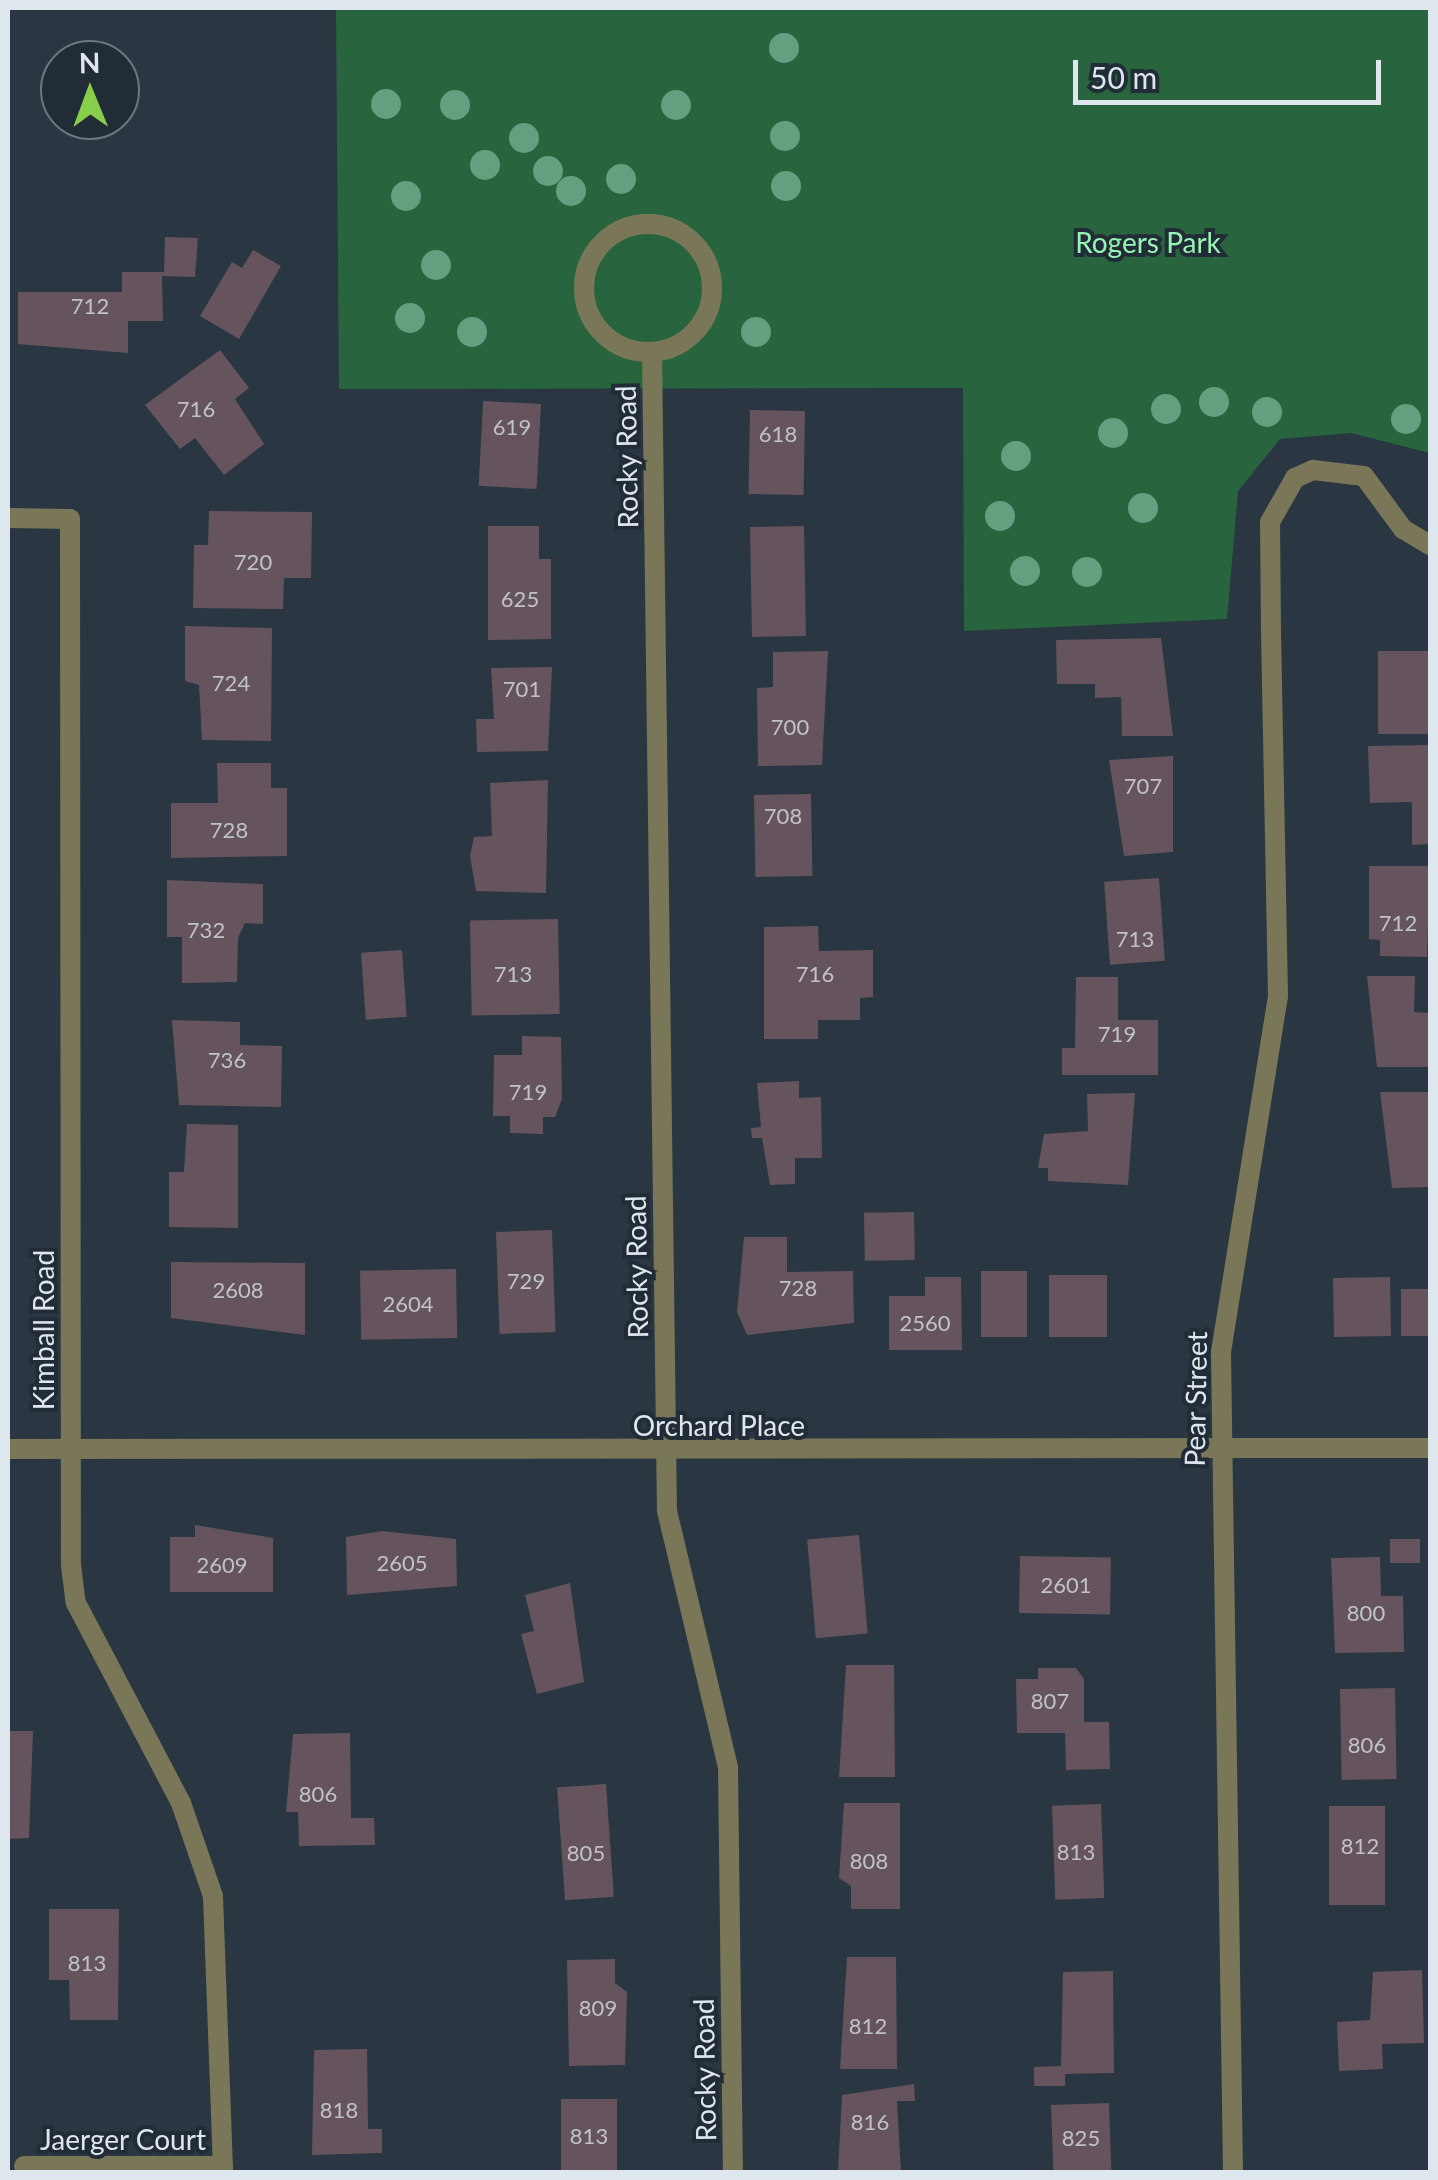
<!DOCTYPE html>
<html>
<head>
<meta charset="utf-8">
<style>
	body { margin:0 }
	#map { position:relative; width:1438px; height:2180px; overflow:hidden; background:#2a3642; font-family:Lato,sans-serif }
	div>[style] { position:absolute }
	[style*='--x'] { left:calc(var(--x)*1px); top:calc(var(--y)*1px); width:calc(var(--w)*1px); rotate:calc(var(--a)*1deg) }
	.green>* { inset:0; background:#28653e }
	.building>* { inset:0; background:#65545d; transform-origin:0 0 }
	.service>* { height:20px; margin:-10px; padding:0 10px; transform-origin:10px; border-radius:10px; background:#797758 }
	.minor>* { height:20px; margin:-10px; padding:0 10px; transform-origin:10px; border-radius:10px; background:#797758 }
	.minor>.ring { margin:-10px; padding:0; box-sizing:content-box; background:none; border:20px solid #797758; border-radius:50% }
	.trees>* { width:30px; height:30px; margin:-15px; border-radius:50%; background:#649f80 }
	span { translate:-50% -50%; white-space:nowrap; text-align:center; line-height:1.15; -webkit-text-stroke:8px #212c37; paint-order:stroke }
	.number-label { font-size:22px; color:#c0c2ca }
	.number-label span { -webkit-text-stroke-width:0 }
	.park-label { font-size:28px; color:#94f5b2 }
	.street-label { font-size:28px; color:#dfe7ee }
	.frame { position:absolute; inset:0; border:10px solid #dfe7ee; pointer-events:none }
	.north { position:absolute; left:40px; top:40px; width:100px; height:100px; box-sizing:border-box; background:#212c37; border:2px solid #6d7780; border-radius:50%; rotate:359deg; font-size:28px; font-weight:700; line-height:40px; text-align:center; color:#dfe7ee }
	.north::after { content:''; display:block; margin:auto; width:35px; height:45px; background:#87cf4a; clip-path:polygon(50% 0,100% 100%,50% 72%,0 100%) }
	.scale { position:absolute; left:1073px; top:60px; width:308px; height:45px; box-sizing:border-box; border:5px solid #dfe7ee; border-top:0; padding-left:12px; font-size:30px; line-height:35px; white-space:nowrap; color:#dfe7ee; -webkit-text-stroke:8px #212c37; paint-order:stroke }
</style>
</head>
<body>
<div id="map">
	<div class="green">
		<div style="clip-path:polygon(336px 8px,1430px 8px,1430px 453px,1351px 433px,1280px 439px,1238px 491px,1227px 619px,964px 631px,963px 388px,339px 389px)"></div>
	</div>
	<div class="building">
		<div style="clip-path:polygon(165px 237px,198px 238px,195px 277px,162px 276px,163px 321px,128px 321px,128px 353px,18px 344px,18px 292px,122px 292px,122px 272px,164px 272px)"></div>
		<div style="clip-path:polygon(253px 250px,281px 266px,239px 339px,200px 316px,232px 262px,242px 268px)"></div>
		<div style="clip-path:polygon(220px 350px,249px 388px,235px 399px,264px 444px,224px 475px,195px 438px,180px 449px,145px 405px)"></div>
		<div style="left:541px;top:404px;width:85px;height:58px;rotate:93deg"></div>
		<div style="left:750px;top:410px;width:55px;height:84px;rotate:1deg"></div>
		<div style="clip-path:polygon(209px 511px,312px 512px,311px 578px,284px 578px,283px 609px,193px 608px,194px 545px,208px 545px)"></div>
		<div style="clip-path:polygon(488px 526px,539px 526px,539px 559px,551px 559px,551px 639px,488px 640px)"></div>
		<div style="left:804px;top:526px;width:110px;height:54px;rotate:89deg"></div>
		<div style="clip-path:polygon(185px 626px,272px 628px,271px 741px,202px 740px,199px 685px,185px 681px)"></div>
		<div style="clip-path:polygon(1161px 638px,1173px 736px,1122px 736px,1121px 697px,1095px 698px,1095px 684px,1057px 684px,1056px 640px)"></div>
		<div style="clip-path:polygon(828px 651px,822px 765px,758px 766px,757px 688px,773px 687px,773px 652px)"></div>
		<div style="left:1378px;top:651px;width:52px;height:83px"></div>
		<div style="clip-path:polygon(552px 667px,548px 751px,477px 752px,476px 719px,494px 719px,491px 668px)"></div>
		<div style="clip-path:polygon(1430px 745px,1430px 844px,1412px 845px,1412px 802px,1370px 803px,1368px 746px)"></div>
		<div style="clip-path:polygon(1173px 756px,1173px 852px,1124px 856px,1109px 760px)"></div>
		<div style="clip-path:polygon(217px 763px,271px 763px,271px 788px,287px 788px,287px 856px,171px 858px,171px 803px,218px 803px)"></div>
		<div style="clip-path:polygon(548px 780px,546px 893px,476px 891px,470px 856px,474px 837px,492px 836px,490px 783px)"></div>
		<div style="left:811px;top:794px;width:82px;height:57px;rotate:89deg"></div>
		<div style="clip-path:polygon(1369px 866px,1430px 866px,1427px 957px,1380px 956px,1380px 940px,1369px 939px)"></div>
		<div style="left:1159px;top:878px;width:83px;height:55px;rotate:86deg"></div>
		<div style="clip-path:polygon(167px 880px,263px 884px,263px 924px,245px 923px,238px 938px,237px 982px,182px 983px,182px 937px,167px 937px)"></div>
		<div style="left:558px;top:919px;width:95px;height:88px;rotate:89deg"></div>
		<div style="clip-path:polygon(818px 926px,819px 951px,873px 950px,873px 997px,860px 998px,860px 1020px,818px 1020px,818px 1039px,764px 1039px,764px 927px)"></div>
		<div style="left:402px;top:950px;width:67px;height:41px;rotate:86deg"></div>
		<div style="clip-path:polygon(1367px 976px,1415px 976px,1414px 1012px,1430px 1013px,1430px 1067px,1377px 1067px)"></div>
		<div style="clip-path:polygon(1076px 977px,1118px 977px,1118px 1020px,1158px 1020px,1158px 1075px,1062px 1075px,1062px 1048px,1075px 1048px)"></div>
		<div style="clip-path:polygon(172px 1020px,240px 1022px,240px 1045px,282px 1046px,281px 1107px,179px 1105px)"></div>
		<div style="clip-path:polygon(522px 1036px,561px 1037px,562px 1099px,555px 1117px,543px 1117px,543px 1134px,510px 1133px,510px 1116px,493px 1116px,494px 1055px,522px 1055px)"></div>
		<div style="clip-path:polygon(799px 1081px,799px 1098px,821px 1097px,822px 1158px,795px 1158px,795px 1184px,770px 1185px,762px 1138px,752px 1138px,751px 1128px,761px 1127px,757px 1083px)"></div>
		<div style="clip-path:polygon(1380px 1092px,1430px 1092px,1430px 1187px,1392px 1188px)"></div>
		<div style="clip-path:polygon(1135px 1093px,1128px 1185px,1048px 1181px,1048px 1168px,1038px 1168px,1044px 1134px,1088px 1131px,1087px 1094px)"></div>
		<div style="clip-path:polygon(187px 1124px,238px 1125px,238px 1228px,169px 1227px,169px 1172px,184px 1172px)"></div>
		<div style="left:914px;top:1212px;width:48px;height:50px;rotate:89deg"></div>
		<div style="left:552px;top:1230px;width:102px;height:56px;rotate:88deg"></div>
		<div style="clip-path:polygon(744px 1237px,787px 1237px,787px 1272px,853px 1271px,854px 1323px,747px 1335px,737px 1312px)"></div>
		<div style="clip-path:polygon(171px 1262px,305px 1263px,305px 1335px,171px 1318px)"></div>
		<div style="left:456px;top:1269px;width:69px;height:96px;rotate:89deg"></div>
		<div style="left:981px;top:1271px;width:46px;height:66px"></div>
		<div style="left:1049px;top:1275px;width:58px;height:62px"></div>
		<div style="clip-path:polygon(925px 1277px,961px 1277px,962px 1350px,889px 1350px,889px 1296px,925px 1296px)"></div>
		<div style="left:1390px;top:1277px;width:59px;height:57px;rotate:89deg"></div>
		<div style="left:1401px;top:1289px;width:29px;height:47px"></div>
		<div style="clip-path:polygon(195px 1525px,273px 1538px,273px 1592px,170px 1592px,170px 1537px,195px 1537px)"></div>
		<div style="clip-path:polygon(382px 1531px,456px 1539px,457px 1586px,347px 1595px,346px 1537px)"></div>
		<div style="left:859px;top:1535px;width:99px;height:52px;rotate:85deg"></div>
		<div style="left:1390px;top:1539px;width:30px;height:24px"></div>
		<div style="left:1020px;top:1556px;width:91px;height:57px;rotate:1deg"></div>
		<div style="clip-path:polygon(1380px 1557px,1381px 1596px,1403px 1596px,1404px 1652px,1335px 1653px,1331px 1558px)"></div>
		<div style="clip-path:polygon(570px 1583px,584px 1682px,537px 1694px,521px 1634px,534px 1631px,525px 1595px)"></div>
		<div style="clip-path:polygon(846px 1665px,894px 1665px,895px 1777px,839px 1777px)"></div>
		<div style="clip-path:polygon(1038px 1668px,1076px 1668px,1084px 1679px,1084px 1722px,1109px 1722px,1110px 1769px,1066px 1770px,1065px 1733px,1017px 1733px,1016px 1679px,1038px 1679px)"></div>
		<div style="left:1395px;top:1688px;width:91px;height:55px;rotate:89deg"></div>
		<div style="clip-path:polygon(8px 1731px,33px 1731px,29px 1838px,8px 1839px)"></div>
		<div style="clip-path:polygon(350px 1733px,351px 1818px,374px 1818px,375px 1845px,299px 1846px,298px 1812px,286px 1812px,293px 1734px)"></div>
		<div style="left:606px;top:1784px;width:113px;height:49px;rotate:86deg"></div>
		<div style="clip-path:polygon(844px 1803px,900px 1803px,900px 1909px,851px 1909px,851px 1886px,839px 1878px)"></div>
		<div style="left:1101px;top:1804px;width:94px;height:49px;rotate:88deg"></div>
		<div style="left:1385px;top:1806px;width:99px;height:56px;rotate:90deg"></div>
		<div style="clip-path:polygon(49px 1909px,119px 1909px,118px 2020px,70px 2020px,69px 1980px,49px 1980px)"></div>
		<div style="clip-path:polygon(847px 1957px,896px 1957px,897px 2069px,840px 2069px)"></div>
		<div style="clip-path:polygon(615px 1959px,615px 1983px,627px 1992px,625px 2065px,569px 2066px,567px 1960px)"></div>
		<div style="clip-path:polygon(1422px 1970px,1424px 2043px,1382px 2044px,1383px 2069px,1339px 2071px,1337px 2022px,1370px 2020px,1373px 1972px)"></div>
		<div style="clip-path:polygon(1113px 1971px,1114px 2073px,1065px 2074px,1065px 2086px,1034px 2086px,1034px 2067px,1061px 2066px,1063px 1972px)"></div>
		<div style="clip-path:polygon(367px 2049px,368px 2129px,382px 2129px,382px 2153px,312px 2155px,314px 2050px)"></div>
		<div style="clip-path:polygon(914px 2084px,915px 2101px,897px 2101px,901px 2172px,838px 2172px,842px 2095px)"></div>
		<div style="left:561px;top:2099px;width:56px;height:73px"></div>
		<div style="left:1109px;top:2103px;width:69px;height:58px;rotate:88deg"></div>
	</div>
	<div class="service">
		<div style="--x:1271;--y:632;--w:110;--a:-90.5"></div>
		<div style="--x:1270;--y:522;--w:51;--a:-60.4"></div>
		<div style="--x:1295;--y:478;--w:20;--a:-24"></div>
		<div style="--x:1313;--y:470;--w:51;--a:6.7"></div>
		<div style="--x:1364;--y:476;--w:66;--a:53.7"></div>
		<div style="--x:1403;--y:529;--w:31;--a:31"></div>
	</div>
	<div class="minor">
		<div class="ring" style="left:584px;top:224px;width:108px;height:108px"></div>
		<div style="--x:652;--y:353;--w:1158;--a:89.26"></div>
		<div style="--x:667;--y:1511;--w:264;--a:76.6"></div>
		<div style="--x:728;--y:1768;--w:404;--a:89.3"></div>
		<div style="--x:8;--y:518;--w:62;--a:0.9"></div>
		<div style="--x:70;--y:519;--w:1046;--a:89.95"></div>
		<div style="--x:71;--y:1565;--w:38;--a:83"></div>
		<div style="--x:76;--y:1603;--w:226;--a:62.3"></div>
		<div style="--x:181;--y:1803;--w:98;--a:71"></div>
		<div style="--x:213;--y:1896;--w:276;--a:87.9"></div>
		<div style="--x:8;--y:1449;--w:1422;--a:-0.04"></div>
		<div style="--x:24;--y:2166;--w:199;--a:0"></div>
		<div style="--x:1233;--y:2172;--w:820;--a:-90.84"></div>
		<div style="--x:1221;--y:1352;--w:361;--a:-80.9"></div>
		<div style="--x:1278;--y:996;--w:364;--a:-91.1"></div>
	</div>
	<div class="trees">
		<div style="left:784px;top:48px"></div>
		<div style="left:386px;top:104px"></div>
		<div style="left:455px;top:105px"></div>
		<div style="left:676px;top:105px"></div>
		<div style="left:785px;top:136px"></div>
		<div style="left:524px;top:138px"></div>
		<div style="left:485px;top:165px"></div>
		<div style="left:548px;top:171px"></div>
		<div style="left:621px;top:179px"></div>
		<div style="left:786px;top:186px"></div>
		<div style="left:571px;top:191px"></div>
		<div style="left:406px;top:196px"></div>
		<div style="left:436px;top:265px"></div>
		<div style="left:410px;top:318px"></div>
		<div style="left:472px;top:332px"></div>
		<div style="left:756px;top:332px"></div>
		<div style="left:1214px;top:402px"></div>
		<div style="left:1166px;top:409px"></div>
		<div style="left:1267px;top:412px"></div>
		<div style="left:1406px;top:419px"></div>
		<div style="left:1113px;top:433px"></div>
		<div style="left:1016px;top:456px"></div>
		<div style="left:1143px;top:508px"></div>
		<div style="left:1000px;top:516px"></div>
		<div style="left:1025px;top:571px"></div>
		<div style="left:1087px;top:572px"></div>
	</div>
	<div class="number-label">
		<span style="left:90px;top:306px">712</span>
		<span style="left:196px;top:409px">716</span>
		<span style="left:512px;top:427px">619</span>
		<span style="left:778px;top:434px">618</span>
		<span style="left:253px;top:562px">720</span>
		<span style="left:520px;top:599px">625</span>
		<span style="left:231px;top:683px">724</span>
		<span style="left:522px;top:689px">701</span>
		<span style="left:790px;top:727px">700</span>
		<span style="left:1143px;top:786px">707</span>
		<span style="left:783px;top:816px">708</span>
		<span style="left:229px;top:830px">728</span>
		<span style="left:1398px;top:923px">712</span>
		<span style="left:206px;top:930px">732</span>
		<span style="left:1135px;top:939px">713</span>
		<span style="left:513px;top:974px">713</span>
		<span style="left:815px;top:974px">716</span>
		<span style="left:1117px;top:1034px">719</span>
		<span style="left:227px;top:1060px">736</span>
		<span style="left:528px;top:1092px">719</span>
		<span style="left:526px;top:1281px">729</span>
		<span style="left:798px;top:1288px">728</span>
		<span style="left:238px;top:1290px">2608</span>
		<span style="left:408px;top:1304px">2604</span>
		<span style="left:925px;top:1323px">2560</span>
		<span style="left:402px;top:1563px">2605</span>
		<span style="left:222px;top:1565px">2609</span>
		<span style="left:1066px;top:1585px">2601</span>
		<span style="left:1366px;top:1613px">800</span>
		<span style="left:1050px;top:1701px">807</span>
		<span style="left:1367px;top:1745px">806</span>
		<span style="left:318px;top:1794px">806</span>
		<span style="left:1360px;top:1846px">812</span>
		<span style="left:1076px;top:1852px">813</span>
		<span style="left:586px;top:1853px">805</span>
		<span style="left:869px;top:1861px">808</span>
		<span style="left:87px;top:1963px">813</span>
		<span style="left:598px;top:2008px">809</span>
		<span style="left:868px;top:2026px">812</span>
		<span style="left:339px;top:2110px">818</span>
		<span style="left:870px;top:2122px">816</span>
		<span style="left:589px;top:2136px">813</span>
		<span style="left:1081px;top:2138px">825</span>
	</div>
	<div class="park-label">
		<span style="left:1148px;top:242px">Rogers Park</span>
	</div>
	<div class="street-label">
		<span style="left:626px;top:457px;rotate:-91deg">Rocky Road</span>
		<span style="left:636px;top:1267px;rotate:-91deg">Rocky Road</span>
		<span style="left:43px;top:1330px;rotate:-90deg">Kimball Road</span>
		<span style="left:1195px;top:1399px;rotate:-89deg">Pear Street</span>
		<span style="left:719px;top:1425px">Orchard Place</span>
		<span style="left:704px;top:2070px;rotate:-91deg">Rocky Road</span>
		<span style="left:123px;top:2139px">Jaerger Court</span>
	</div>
	<div class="frame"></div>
	<div class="north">N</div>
	<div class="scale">50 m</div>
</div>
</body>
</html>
